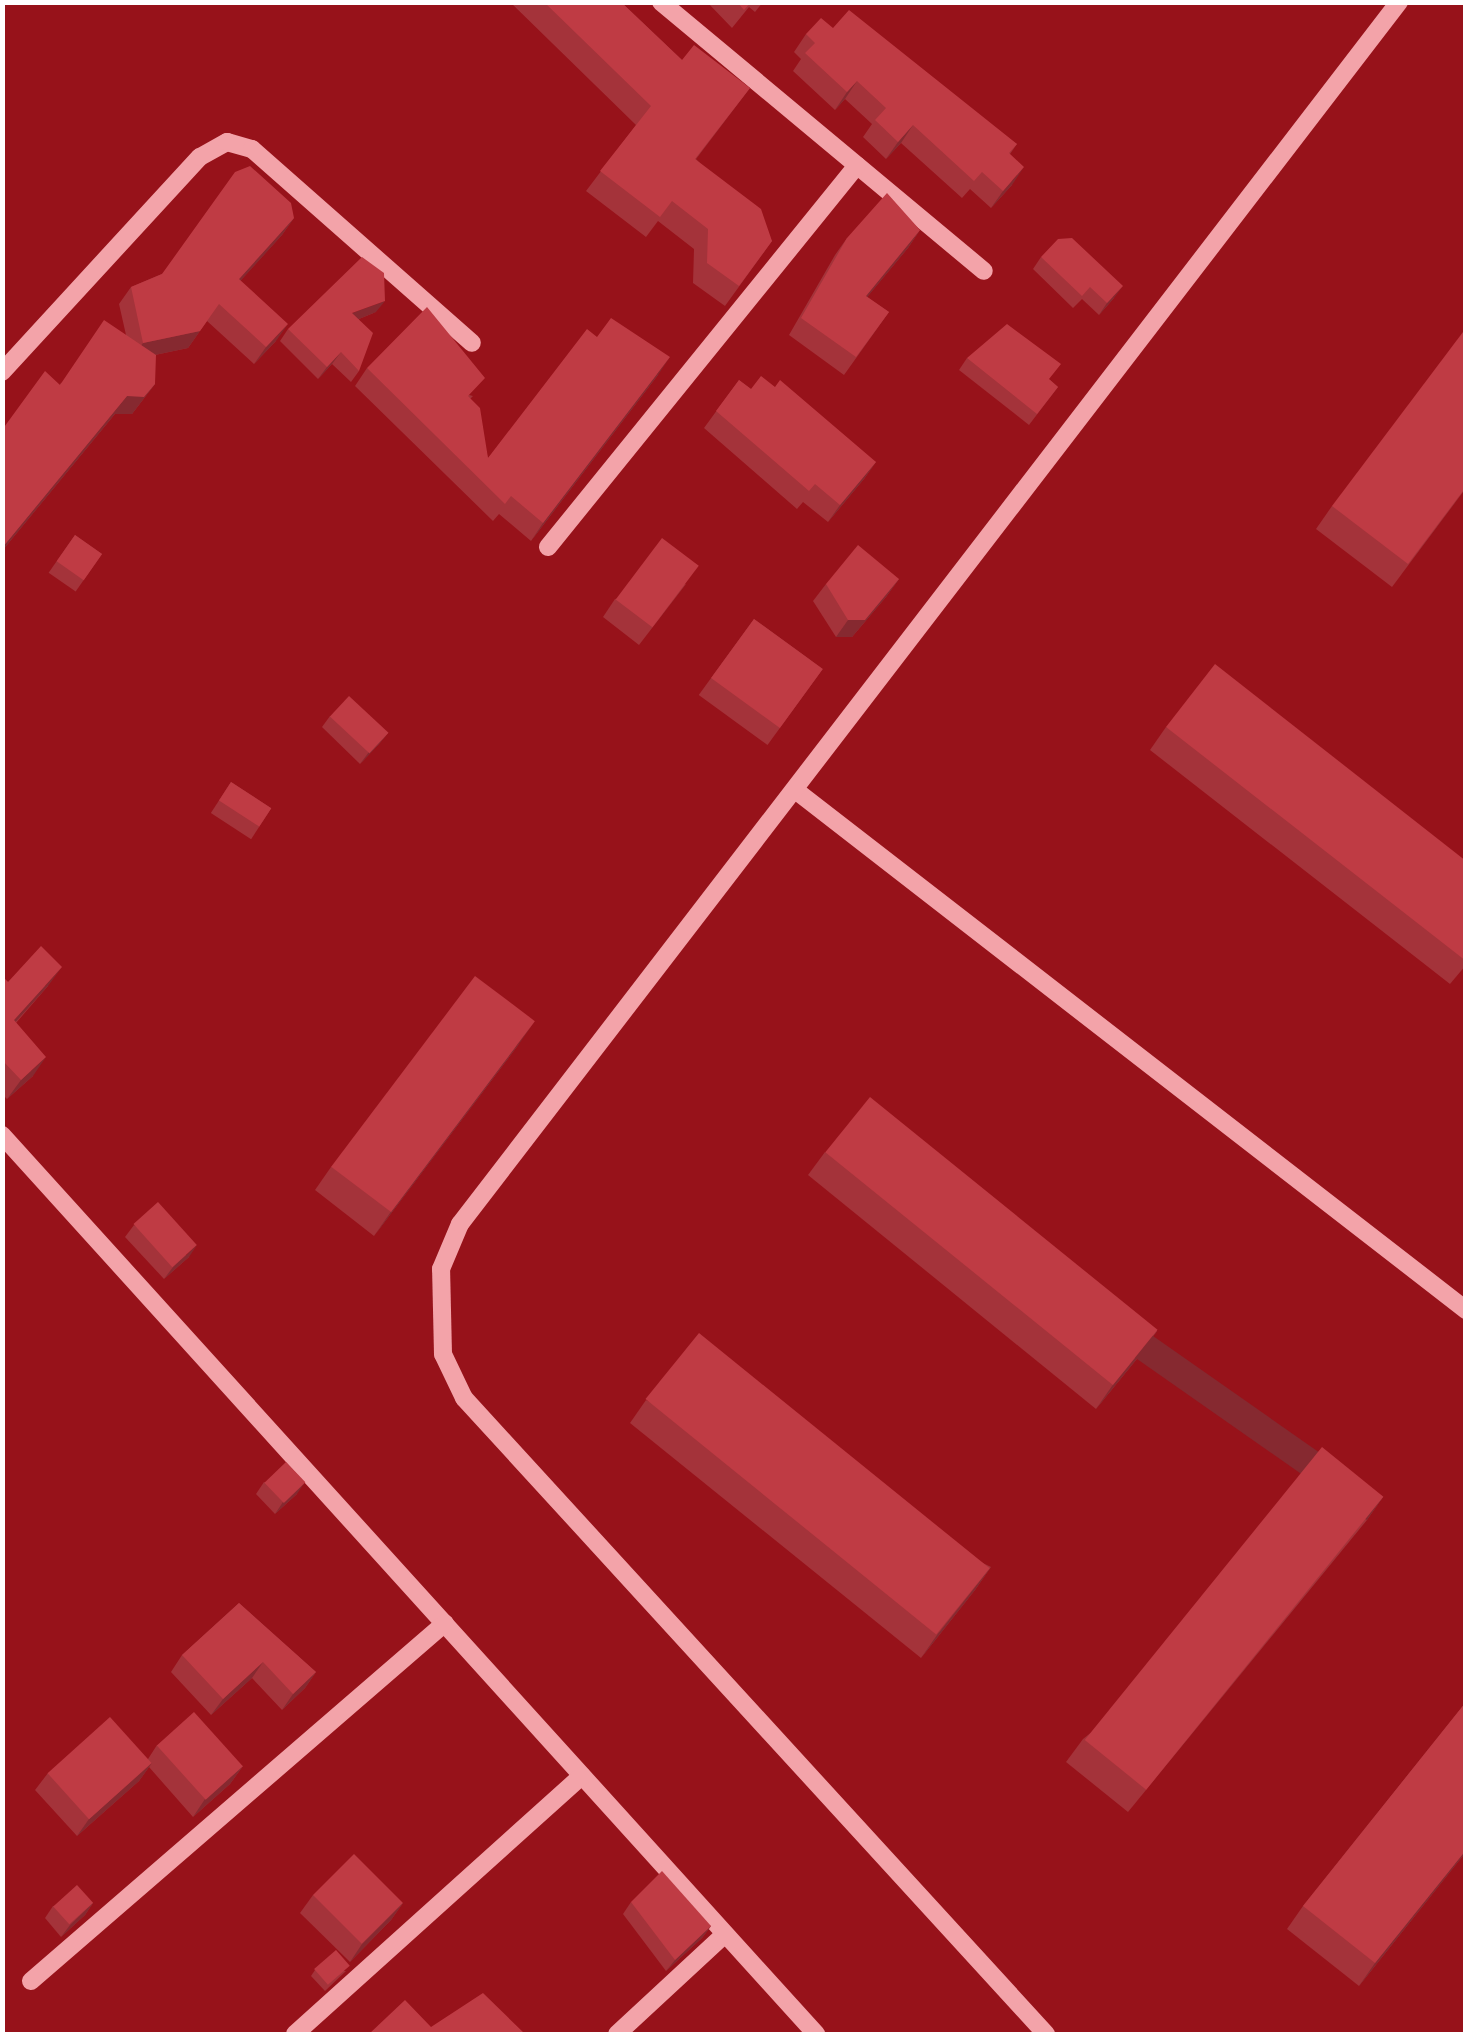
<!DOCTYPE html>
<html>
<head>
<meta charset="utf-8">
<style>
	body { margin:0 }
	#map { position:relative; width:1468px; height:2037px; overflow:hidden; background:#97121a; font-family:Mulish,sans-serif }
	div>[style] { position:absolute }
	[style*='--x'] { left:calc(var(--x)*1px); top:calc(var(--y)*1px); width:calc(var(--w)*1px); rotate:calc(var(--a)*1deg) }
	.minor>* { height:18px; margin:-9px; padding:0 9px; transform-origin:9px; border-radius:9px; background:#f3a3a9 }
	.wall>* { inset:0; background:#a4333a; transform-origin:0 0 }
	.shaded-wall>* { inset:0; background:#862930; transform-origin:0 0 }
	.building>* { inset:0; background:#bf3b44; transform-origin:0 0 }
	span { translate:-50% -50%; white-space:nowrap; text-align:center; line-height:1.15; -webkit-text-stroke:8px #97121a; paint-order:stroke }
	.frame { position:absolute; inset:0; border:5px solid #fff; pointer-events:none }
</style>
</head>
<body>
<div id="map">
	<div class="minor">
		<div style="--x:661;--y:2;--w:420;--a:39.8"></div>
		<div style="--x:2;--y:372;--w:292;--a:-47.4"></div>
		<div style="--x:200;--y:157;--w:31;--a:-29"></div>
		<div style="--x:227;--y:142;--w:26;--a:16"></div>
		<div style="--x:252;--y:149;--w:293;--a:41.4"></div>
		<div style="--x:548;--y:547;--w:491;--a:-51"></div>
		<div style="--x:799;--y:793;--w:844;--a:37.78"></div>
		<div style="--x:2;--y:1135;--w:1213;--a:47.84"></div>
		<div style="--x:31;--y:1981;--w:547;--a:-40.85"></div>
		<div style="--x:295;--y:2034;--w:386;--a:-42"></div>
		<div style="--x:617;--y:2034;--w:147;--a:-42.8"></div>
		<div style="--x:1046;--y:2034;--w:862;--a:-132.46"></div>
		<div style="--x:464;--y:1398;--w:49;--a:-115.5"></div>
		<div style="--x:443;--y:1354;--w:85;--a:-91.3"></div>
		<div style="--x:441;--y:1269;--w:49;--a:-67.1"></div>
		<div style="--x:460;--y:1224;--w:1541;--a:-52.46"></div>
	</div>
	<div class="wall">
		<div style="clip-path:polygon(510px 2px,621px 2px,682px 60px,750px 88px,696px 159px,772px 241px,725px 306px,693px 283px,694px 249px,658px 221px,646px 237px,586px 191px,636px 125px)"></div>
		<div style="clip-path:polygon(707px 2px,763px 2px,755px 12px,749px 7px,732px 28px)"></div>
		<div style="clip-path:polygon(833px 28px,1017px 144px,1010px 154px,1012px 185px,991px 208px,970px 189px,962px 198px,901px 143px,886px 159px,863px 137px,872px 124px,845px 99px,835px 110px,793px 71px,801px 59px,794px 52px,806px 34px)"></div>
		<div style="clip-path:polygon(294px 218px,282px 235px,240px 281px,276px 341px,254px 364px,207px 321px,188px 348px,155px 355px,155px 384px,142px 401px,132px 414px,115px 414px,2px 551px,60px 384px,126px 335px,119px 304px,131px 287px)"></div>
		<div style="clip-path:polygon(920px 230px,908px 248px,867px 297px,889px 312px,844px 375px,789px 335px,835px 255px,847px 238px)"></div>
		<div style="clip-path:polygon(1041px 257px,1114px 298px,1099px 315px,1082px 299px,1073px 308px,1033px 269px)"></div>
		<div style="clip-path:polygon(376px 312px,359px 319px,359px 371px,351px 382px,332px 364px,318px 379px,280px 341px,288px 329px)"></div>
		<div style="clip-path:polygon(597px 337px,658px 375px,531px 541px,499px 514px,493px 521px,355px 386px,367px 368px,473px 396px,470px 399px,488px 458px)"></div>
		<div style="clip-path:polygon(967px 358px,1050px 380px,1058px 387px,1029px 425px,959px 370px)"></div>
		<div style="clip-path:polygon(739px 380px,751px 389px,876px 462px,864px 479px,828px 522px,803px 502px,797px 509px,704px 428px)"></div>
		<div style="clip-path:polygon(1466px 488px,1392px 587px,1316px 529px,1332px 506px)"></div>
		<div style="left:75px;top:535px;width:33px;height:46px;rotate:35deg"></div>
		<div style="clip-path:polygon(899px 579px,886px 597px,852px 637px,836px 637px,813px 601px,826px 584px)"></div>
		<div style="clip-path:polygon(686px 584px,639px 645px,603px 617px,615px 599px)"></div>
		<div style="left:754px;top:619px;width:85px;height:94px;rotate:36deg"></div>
		<div style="clip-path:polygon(330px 716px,388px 733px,379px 744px,360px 764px,322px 727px)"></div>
		<div style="clip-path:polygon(1166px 727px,1466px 861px,1466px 965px,1450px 984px,1150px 750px)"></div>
		<div style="left:231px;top:782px;width:48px;height:37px;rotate:33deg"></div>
		<div style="clip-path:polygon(2px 976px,8px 982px,48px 986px,16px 1023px,33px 1076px,7px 1099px,2px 1094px)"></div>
		<div style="clip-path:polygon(519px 1044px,374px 1236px,315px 1190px,331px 1167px)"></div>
		<div style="clip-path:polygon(825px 1152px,1157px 1331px,1141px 1354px,1096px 1409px,808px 1175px)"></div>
		<div style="clip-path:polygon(134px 1225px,189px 1257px,164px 1279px,125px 1237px)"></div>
		<div style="clip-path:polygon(646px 1400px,991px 1567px,975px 1590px,921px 1658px,630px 1423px)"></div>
		<div style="clip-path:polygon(264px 1482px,297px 1494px,275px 1514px,256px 1494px)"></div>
		<div style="clip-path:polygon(1383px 1497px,1367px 1520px,1128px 1812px,1066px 1762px,1083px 1739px)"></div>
		<div style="clip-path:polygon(239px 1603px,316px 1672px,305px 1688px,282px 1710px,252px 1678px,211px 1715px,171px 1672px,182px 1655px)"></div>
		<div style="clip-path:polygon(1466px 1702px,1466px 1852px,1359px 1986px,1287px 1929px,1303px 1906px)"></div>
		<div style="clip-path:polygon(157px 1745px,243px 1766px,230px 1784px,193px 1817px,149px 1767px,139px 1781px,77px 1836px,35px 1790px,48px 1773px,148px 1759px)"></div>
		<div style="clip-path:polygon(313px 1895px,403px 1903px,391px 1920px,350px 1962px,300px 1913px)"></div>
		<div style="clip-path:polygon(631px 1902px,711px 1926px,702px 1938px,666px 1971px,623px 1914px)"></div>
		<div style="clip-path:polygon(93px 1903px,85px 1915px,61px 1937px,45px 1918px,53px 1906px)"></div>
		<div style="clip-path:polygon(315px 1970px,346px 1971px,325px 1991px,311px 1976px)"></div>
	</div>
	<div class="shaded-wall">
		<div style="clip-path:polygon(857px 81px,845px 99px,835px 110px,847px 92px)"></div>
		<div style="clip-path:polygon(913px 125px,901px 143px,886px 159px,898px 142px)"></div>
		<div style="clip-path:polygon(1024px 167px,1012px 185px,991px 208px,1003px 191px)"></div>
		<div style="clip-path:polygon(294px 218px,282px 235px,227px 296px,239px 279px)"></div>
		<div style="clip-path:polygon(920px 230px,908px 248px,854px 313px,866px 296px)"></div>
		<div style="clip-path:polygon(1123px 286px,1114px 298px,1099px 315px,1107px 303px)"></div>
		<div style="clip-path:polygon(385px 301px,376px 312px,344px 325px,352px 313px)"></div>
		<div style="clip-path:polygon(288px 324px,276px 341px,254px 364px,266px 347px)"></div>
		<div style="clip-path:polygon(200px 331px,188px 348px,131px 360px,143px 343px)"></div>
		<div style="clip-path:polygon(341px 352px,332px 364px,318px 379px,327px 367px)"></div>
		<div style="clip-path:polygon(670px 357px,658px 375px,531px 541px,543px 523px)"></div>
		<div style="clip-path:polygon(155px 384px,132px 414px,115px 414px,2px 551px,2px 548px,127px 396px)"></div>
		<div style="clip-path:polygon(876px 462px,864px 479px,828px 522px,840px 505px)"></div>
		<div style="clip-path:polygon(899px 579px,886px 597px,852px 637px,836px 637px,848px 620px)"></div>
		<div style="clip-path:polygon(388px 733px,379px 744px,360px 764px,369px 752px)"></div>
		<div style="clip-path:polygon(62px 967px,48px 986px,2px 1037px,14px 1020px)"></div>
		<div style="clip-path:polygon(535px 1021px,519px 1044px,374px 1236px,390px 1213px)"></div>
		<div style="clip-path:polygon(46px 1057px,33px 1076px,7px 1099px,21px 1080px)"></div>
		<div style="clip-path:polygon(197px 1245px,189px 1257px,164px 1279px,173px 1267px)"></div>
		<div style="clip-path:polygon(1157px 1331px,1141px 1354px,1096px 1409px,1112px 1386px)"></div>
		<div style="clip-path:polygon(305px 1482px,297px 1494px,275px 1514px,283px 1502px)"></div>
		<div style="left:1383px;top:1497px;width:28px;height:377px;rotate:125deg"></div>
		<div style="clip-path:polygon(991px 1567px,975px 1590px,921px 1658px,937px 1635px)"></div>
		<div style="clip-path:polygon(263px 1662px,252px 1678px,211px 1715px,223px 1699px)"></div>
		<div style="clip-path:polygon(316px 1672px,305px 1688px,282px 1710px,293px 1694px)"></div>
		<div style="clip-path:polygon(152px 1763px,139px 1781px,77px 1836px,89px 1819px)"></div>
		<div style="clip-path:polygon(243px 1766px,230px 1784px,193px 1817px,205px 1799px)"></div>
		<div style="clip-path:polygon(1466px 1850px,1466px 1852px,1359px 1986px,1375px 1963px)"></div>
		<div style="clip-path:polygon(93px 1903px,85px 1915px,61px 1937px,70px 1925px)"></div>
		<div style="clip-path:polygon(403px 1903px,391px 1920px,350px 1962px,362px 1944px)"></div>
		<div style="clip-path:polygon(711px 1926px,702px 1938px,666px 1971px,675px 1960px)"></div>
	</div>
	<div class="building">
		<div style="clip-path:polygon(544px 2px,621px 2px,682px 60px,694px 45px,750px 88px,695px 159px,761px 209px,772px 241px,739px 286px,707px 263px,708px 229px,672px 201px,660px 217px,600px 171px,651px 106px)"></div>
		<div style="clip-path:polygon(737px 2px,751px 2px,744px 10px)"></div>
		<div style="clip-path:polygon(849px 10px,1017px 144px,1009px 153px,1024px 167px,1003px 191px,982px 172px,974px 181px,913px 125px,898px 142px,875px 120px,886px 108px,857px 81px,847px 92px,805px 53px,815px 43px,806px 34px,821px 18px,833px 28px)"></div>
		<div style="clip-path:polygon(250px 166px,291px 203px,294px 218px,239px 279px,288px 324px,266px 347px,219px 304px,200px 331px,143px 343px,131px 287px,162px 274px,235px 172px)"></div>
		<div style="clip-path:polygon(887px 193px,920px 230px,866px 296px,889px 312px,856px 357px,801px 318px,847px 238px)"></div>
		<div style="clip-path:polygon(1072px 238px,1123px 286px,1107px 303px,1090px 287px,1082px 296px,1041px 257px,1058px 239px)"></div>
		<div style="clip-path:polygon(362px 257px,384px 273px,385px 301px,352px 313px,373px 333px,359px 371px,341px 352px,327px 367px,288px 329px)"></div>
		<div style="clip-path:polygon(427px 307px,485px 378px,468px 396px,480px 408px,488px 458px,587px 329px,597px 337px,611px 318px,670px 357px,543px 523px,511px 496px,505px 504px,367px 368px)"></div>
		<div style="clip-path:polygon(104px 320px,156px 355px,155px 384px,144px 397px,127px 396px,2px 548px,2px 430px,45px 371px,60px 385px)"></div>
		<div style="clip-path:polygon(1007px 324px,1061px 364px,1049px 379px,1058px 387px,1037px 414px,967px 358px)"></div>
		<div style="clip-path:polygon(1466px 328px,1466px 487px,1408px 564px,1332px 506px)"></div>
		<div style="clip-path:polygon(761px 376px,775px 387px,780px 380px,876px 462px,840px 505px,815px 484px,809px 491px,716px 411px,739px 380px,751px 389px)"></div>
		<div style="left:75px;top:535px;width:33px;height:32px;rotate:35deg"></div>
		<div style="left:662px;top:538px;width:46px;height:77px;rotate:37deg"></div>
		<div style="clip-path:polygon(858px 545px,899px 579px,865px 620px,848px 620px,826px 584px)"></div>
		<div style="left:754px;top:619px;width:85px;height:73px;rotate:36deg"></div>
		<div style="clip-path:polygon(1215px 664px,1466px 861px,1466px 961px,1166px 727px)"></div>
		<div style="left:349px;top:696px;width:54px;height:28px;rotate:43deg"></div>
		<div style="left:231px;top:782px;width:48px;height:22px;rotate:33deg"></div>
		<div style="clip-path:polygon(41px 946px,62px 967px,14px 1020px,46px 1057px,21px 1080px,2px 1060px,2px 976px,8px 982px)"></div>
		<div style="left:475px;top:976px;width:75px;height:239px;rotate:37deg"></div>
		<div style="left:870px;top:1097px;width:370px;height:71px;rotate:39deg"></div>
		<div style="left:158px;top:1202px;width:58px;height:33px;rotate:48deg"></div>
		<div style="left:699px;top:1333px;width:374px;height:85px;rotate:39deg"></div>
		<div style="left:1322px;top:1447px;width:79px;height:377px;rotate:39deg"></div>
		<div style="left:286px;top:1462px;width:28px;height:30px;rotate:46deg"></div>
		<div style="clip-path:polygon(239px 1603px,316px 1672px,293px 1694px,263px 1662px,223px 1699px,182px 1655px)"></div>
		<div style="clip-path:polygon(1466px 1702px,1466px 1850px,1375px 1963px,1303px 1906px)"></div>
		<div style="left:194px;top:1712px;width:73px;height:50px;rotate:48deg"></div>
		<div style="left:110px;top:1717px;width:62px;height:84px;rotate:48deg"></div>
		<div style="left:354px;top:1854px;width:69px;height:58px;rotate:45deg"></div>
		<div style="clip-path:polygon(662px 1871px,711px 1926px,675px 1960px,631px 1902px)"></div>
		<div style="left:77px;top:1885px;width:24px;height:32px;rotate:48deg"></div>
		<div style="left:336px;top:1950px;width:21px;height:29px;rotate:49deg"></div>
		<div style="clip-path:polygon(483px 1993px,525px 2034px,369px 2034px,405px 2000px,431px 2027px)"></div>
	</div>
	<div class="frame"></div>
</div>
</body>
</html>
